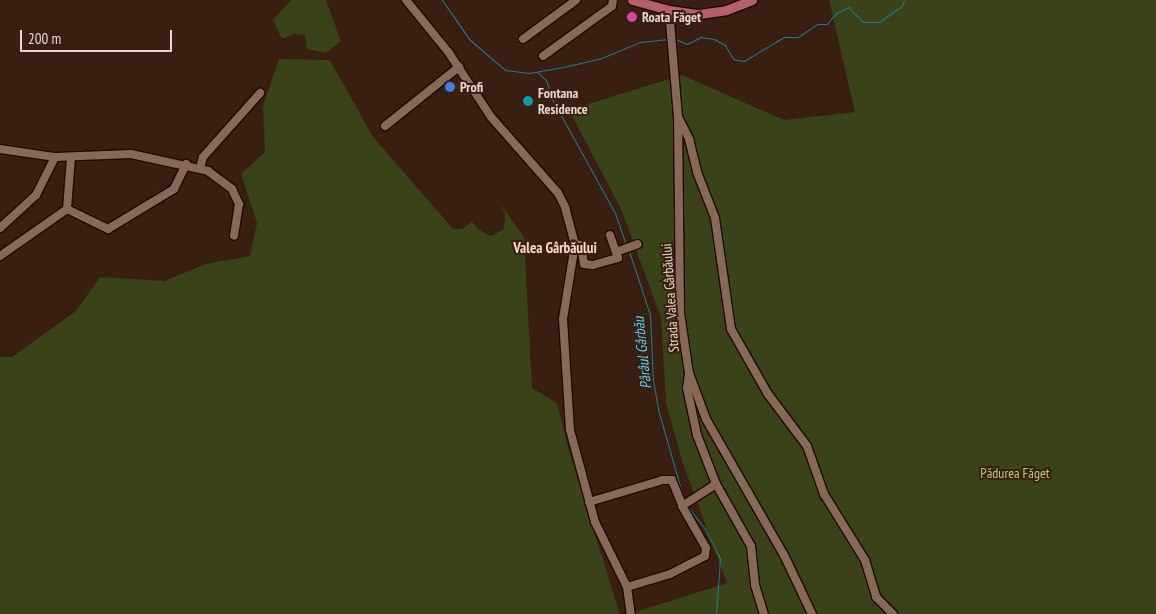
<!DOCTYPE html>
<html>
<head>
<meta charset="utf-8">
<style>
	body { margin:0 }
	#map { position:relative; width:1156px; height:614px; overflow:hidden; background:#381f11; font-family:"PT Sans Narrow",sans-serif }
	div>[style] { position:absolute }
	[style*='--x'] { left:calc(var(--x)*1px); top:calc(var(--y)*1px); width:calc(var(--w)*1px); rotate:calc(var(--a)*1deg) }
	.green>* { inset:0; background:#394218 }
	.stream>* { height:1px; margin:-0.5px; padding:0 0.5px; transform-origin:0.5px; border-radius:0.5px; background:#237b8f }
	.roads { filter:drop-shadow(1px 0 #1e0800) drop-shadow(-1px 0 #1e0800) drop-shadow(0 1px #1e0800) drop-shadow(0 -1px #1e0800) }
	.minor>* { height:8px; margin:-4px; padding:0 4px; transform-origin:4px; border-radius:4px; background:#876959 }
	.major>* { height:9px; margin:-4.5px; padding:0 4.5px; transform-origin:4.5px; border-radius:4.5px; background:#b45f6a }
	.dots>* { width:14px; height:14px; translate:-50% -50%; box-sizing:border-box; border:2px solid #381f11; border-radius:50% }
	span { translate:-50% -50%; white-space:nowrap; text-align:center; line-height:1.15; -webkit-text-stroke:4px #381f11; paint-order:stroke }
	.poi-label { font-size:14px; color:#e8d7ce; font-weight:700 }
	.left { translate:0 -50%; text-align:left }
	.street-label { font-size:14px; color:#e8d7ce }
	.park-label { font-size:14px; color:#b8cd76 }
	.neighbourhood-label { font-size:15px; color:#fbd9c7; font-weight:700 }
	.water-label { font-size:15px; color:#55d1ee; font-style:italic }
	.scale { position:absolute; left:20px; top:30px; width:152px; height:22px; box-sizing:border-box; border:2px solid #e8d7ce; border-top:0; padding-left:6px; font-size:15px; line-height:18px; white-space:nowrap; color:#e8d7ce; -webkit-text-stroke:4px #381f11; paint-order:stroke }
</style>
</head>
<body>
<div id="map">
	<div class="green">
		<div style="clip-path:polygon(291px 0,326px 0,341px 41px,326px 53px,307px 49px,305px 35px,294px 34px,282px 39px,273px 20px)"></div>
		<div style="clip-path:polygon(829px 0,1156px 0,1156px 614px,629px 614px,727px 583px,682px 461px,666px 403px,661px 318px,622px 211px,569px 110px,682px 75px,784px 120px,855px 112px)"></div>
		<div style="clip-path:polygon(279px 59px,330px 60px,373px 137px,453px 229px,462px 229px,472px 222px,479px 230px,491px 236px,504px 229px,505px 213px,497px 199px,524px 237px,532px 388px,557px 403px,569px 451px,620px 614px,0 614px,0 357px,12px 357px,76px 311px,100px 277px,165px 281px,206px 264px,250px 256px,257px 223px,241px 174px,265px 152px,263px 106px)"></div>
	</div>
	<div class="stream">
		<div style="--x:442;--y:0;--w:49;--a:55"></div>
		<div style="--x:470;--y:40;--w:46;--a:40.6"></div>
		<div style="--x:505;--y:70;--w:24;--a:7"></div>
		<div style="--x:529;--y:73;--w:35;--a:-10"></div>
		<div style="--x:563;--y:67;--w:37;--a:-13"></div>
		<div style="--x:599;--y:59;--w:44;--a:-22.5"></div>
		<div style="--x:640;--y:42;--w:29;--a:-6"></div>
		<div style="--x:675;--y:39;--w:13;--a:23"></div>
		<div style="--x:687;--y:44;--w:16;--a:-27"></div>
		<div style="--x:701;--y:37;--w:13;--a:9"></div>
		<div style="--x:714;--y:39;--w:13;--a:29"></div>
		<div style="--x:725;--y:45;--w:16;--a:60"></div>
		<div style="--x:733;--y:59;--w:11;--a:10"></div>
		<div style="--x:744;--y:61;--w:47;--a:-31"></div>
		<div style="--x:784;--y:37;--w:14;--a:0"></div>
		<div style="--x:798;--y:37;--w:23;--a:-34"></div>
		<div style="--x:817;--y:24;--w:10;--a:0"></div>
		<div style="--x:827;--y:24;--w:13;--a:-51"></div>
		<div style="--x:835;--y:14;--w:15;--a:-28"></div>
		<div style="--x:848;--y:7;--w:21;--a:45"></div>
		<div style="--x:863;--y:22;--w:16;--a:0"></div>
		<div style="--x:879;--y:22;--w:28;--a:-35"></div>
		<div style="--x:902;--y:6;--w:6;--a:-72"></div>
		<div style="--x:537;--y:72;--w:12;--a:42"></div>
		<div style="--x:546;--y:80;--w:20;--a:72"></div>
		<div style="--x:552;--y:99;--w:130;--a:61.1"></div>
		<div style="--x:615;--y:213;--w:34;--a:71"></div>
		<div style="--x:629;--y:251;--w:67;--a:71.8"></div>
		<div style="--x:650;--y:315;--w:65;--a:87.4"></div>
		<div style="--x:653;--y:380;--w:29;--a:80"></div>
		<div style="--x:658;--y:409;--w:91;--a:74.1"></div>
		<div style="--x:688;--y:507;--w:28;--a:52"></div>
		<div style="--x:705;--y:529;--w:34;--a:63"></div>
		<div style="--x:720;--y:559;--w:55;--a:94.2"></div>
	</div>
	<div class="roads">
		<div class="minor">
			<div style="--x:406;--y:0;--w:68;--a:50.9"></div>
			<div style="--x:449;--y:53;--w:77;--a:56.7"></div>
			<div style="--x:491;--y:117;--w:101;--a:48.6"></div>
			<div style="--x:558;--y:193;--w:16;--a:63"></div>
			<div style="--x:565;--y:207;--w:38;--a:75"></div>
			<div style="--x:575;--y:244;--w:76;--a:99.1"></div>
			<div style="--x:563;--y:319;--w:111;--a:86.4"></div>
			<div style="--x:570;--y:430;--w:95;--a:74.8"></div>
			<div style="--x:595;--y:522;--w:72;--a:63.8"></div>
			<div style="--x:627;--y:587;--w:27;--a:82"></div>
			<div style="--x:669;--y:10;--w:107;--a:85.2"></div>
			<div style="--x:678;--y:117;--w:196;--a:89.4"></div>
			<div style="--x:680;--y:313;--w:61;--a:81.5"></div>
			<div style="--x:689;--y:373;--w:49;--a:69.7"></div>
			<div style="--x:706;--y:419;--w:157;--a:60.2"></div>
			<div style="--x:784;--y:555;--w:65;--a:64.6"></div>
			<div style="--x:523;--y:39;--w:66;--a:-36.3"></div>
			<div style="--x:543;--y:56;--w:85;--a:-35.9"></div>
			<div style="--x:612;--y:6;--w:6;--a:-81"></div>
			<div style="--x:678;--y:117;--w:25;--a:63"></div>
			<div style="--x:689;--y:139;--w:34;--a:76"></div>
			<div style="--x:697;--y:172;--w:49;--a:68.6"></div>
			<div style="--x:715;--y:218;--w:112;--a:81.8"></div>
			<div style="--x:731;--y:329;--w:75;--a:60.4"></div>
			<div style="--x:768;--y:394;--w:65;--a:53.1"></div>
			<div style="--x:807;--y:446;--w:51;--a:70.5"></div>
			<div style="--x:824;--y:494;--w:78;--a:58.2"></div>
			<div style="--x:865;--y:560;--w:39;--a:73"></div>
			<div style="--x:876;--y:597;--w:24;--a:45"></div>
			<div style="--x:385;--y:126;--w:95;--a:-38.6"></div>
			<div style="--x:0;--y:149;--w:56;--a:8.3"></div>
			<div style="--x:55;--y:157;--w:76;--a:-2.3"></div>
			<div style="--x:131;--y:154;--w:79;--a:12.4"></div>
			<div style="--x:208;--y:171;--w:30;--a:37"></div>
			<div style="--x:232;--y:189;--w:17;--a:65"></div>
			<div style="--x:239;--y:204;--w:32;--a:99"></div>
			<div style="--x:200;--y:168;--w:11;--a:-75"></div>
			<div style="--x:203;--y:157;--w:86;--a:-48.3"></div>
			<div style="--x:67;--y:209;--w:46;--a:26"></div>
			<div style="--x:108;--y:229;--w:77;--a:-31.2"></div>
			<div style="--x:174;--y:189;--w:28;--a:-64"></div>
			<div style="--x:0;--y:228;--w:49;--a:-42.5"></div>
			<div style="--x:36;--y:195;--w:42;--a:-63.4"></div>
			<div style="--x:610;--y:235;--w:18;--a:71"></div>
			<div style="--x:575;--y:244;--w:6;--a:9"></div>
			<div style="--x:581;--y:245;--w:19;--a:81"></div>
			<div style="--x:584;--y:264;--w:9;--a:6"></div>
			<div style="--x:593;--y:265;--w:26;--a:-16"></div>
			<div style="--x:618;--y:258;--w:6;--a:-108"></div>
			<div style="--x:616;--y:252;--w:23;--a:-20"></div>
			<div style="--x:0;--y:256;--w:82;--a:-35"></div>
			<div style="--x:67;--y:209;--w:52;--a:-85.6"></div>
			<div style="--x:689;--y:374;--w:14;--a:98"></div>
			<div style="--x:687;--y:388;--w:48;--a:78"></div>
			<div style="--x:697;--y:435;--w:53;--a:68.8"></div>
			<div style="--x:716;--y:484;--w:71;--a:60.6"></div>
			<div style="--x:751;--y:546;--w:39;--a:84"></div>
			<div style="--x:755;--y:585;--w:30;--a:73"></div>
			<div style="--x:589;--y:502;--w:77;--a:-16.6"></div>
			<div style="--x:663;--y:480;--w:9;--a:0"></div>
			<div style="--x:672;--y:480;--w:27;--a:68"></div>
			<div style="--x:627;--y:587;--w:45;--a:-16.8"></div>
			<div style="--x:670;--y:574;--w:39;--a:-27"></div>
			<div style="--x:705;--y:556;--w:8;--a:-83"></div>
			<div style="--x:706;--y:548;--w:48;--a:-119.7"></div>
			<div style="--x:682;--y:506;--w:40;--a:-32.9"></div>
		</div>
		<div class="major">
			<div style="--x:632;--y:0;--w:38;--a:15"></div>
			<div style="--x:669;--y:10;--w:30;--a:8"></div>
			<div style="--x:699;--y:14;--w:27;--a:-8"></div>
			<div style="--x:726;--y:10;--w:28;--a:-21"></div>
		</div>
	</div>
	<div class="dots">
		<div style="left:632px;top:17px;background:#d1479c"></div>
		<div style="left:450px;top:87px;background:#3f7fe0"></div>
		<div style="left:528px;top:101px;background:#0f9aa8"></div>
	</div>
	<div class="poi-label">
		<span class="left" style="left:642px;top:17px">Roata Făget</span>
		<span class="left" style="left:460px;top:87px">Profi</span>
		<span class="left" style="left:538px;top:101px">Fontana<br>Residence</span>
	</div>
	<div class="street-label">
		<span style="left:670px;top:298px;rotate:-94deg">Strada Valea Gârbăului</span>
	</div>
	<div class="park-label">
		<span style="left:1015px;top:473px">Pădurea Făget</span>
	</div>
	<div class="neighbourhood-label">
		<span style="left:555px;top:248px">Valea Gârbăului</span>
	</div>
	<div class="water-label">
		<span style="left:642px;top:353px;rotate:-96deg">Pârâul Gârbău</span>
	</div>
	<div class="scale">200 m</div>
</div>
</body>
</html>
